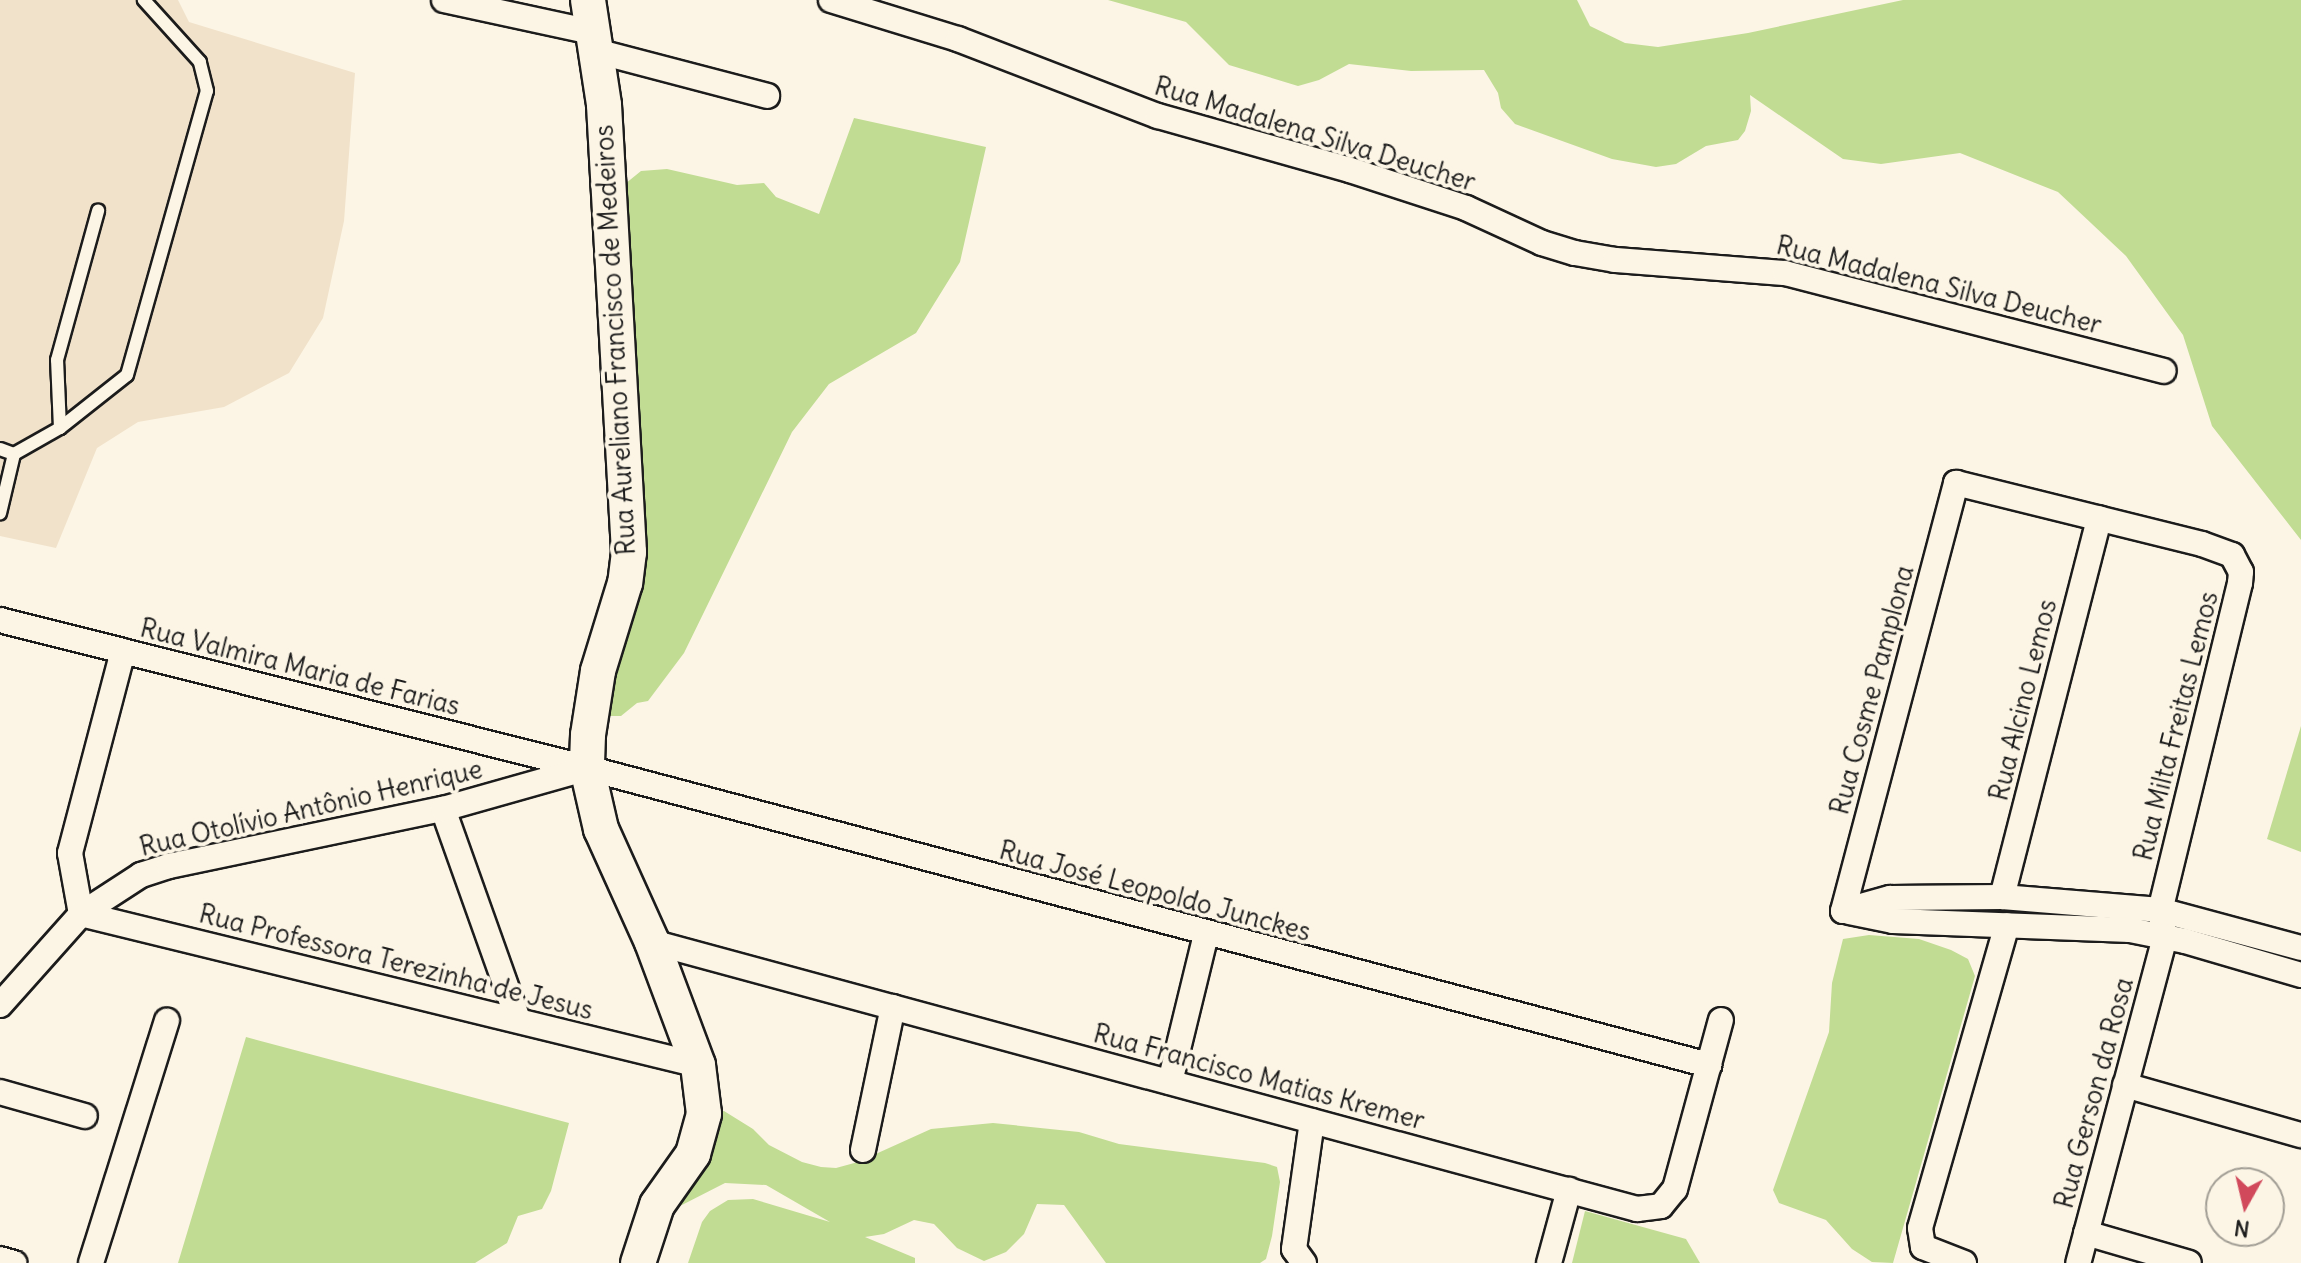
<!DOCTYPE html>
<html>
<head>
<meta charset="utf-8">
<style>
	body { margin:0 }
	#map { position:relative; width:2301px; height:1263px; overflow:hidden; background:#fcf5e5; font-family:Delius,sans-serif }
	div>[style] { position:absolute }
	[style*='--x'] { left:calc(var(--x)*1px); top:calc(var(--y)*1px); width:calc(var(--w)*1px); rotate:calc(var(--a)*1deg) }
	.built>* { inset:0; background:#f1e2ca }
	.green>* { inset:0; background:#c1dc93 }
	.roads { filter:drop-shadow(2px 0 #1c1c1c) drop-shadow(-2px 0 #1c1c1c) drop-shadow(0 2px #1c1c1c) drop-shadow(0 -2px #1c1c1c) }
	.lane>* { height:12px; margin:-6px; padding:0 6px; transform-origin:6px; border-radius:6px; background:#fcf5e5 }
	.street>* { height:24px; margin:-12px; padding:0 12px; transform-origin:12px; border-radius:12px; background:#fcf5e5 }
	.secondary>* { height:34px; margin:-17px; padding:0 17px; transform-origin:17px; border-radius:17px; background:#fcf5e5 }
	span { translate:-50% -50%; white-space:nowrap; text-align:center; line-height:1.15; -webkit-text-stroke:8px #fcf5e5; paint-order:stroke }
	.street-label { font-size:26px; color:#1c1c1c }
	.north { position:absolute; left:2205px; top:1167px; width:80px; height:80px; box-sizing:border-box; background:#fcf5e5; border:2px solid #a29e95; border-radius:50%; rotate:188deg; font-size:22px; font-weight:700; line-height:32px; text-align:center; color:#1c1c1c }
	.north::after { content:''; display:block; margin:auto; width:28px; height:36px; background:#d1495b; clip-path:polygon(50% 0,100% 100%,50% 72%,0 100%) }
</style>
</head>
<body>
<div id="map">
	<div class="built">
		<div style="clip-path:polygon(0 0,178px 0,189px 22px,355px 73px,344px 221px,323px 318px,289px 373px,224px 407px,138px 422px,97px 448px,56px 548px,0 536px)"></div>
	</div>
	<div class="green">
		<div style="clip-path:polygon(1108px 0,1577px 0,1590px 26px,1625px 43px,1658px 47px,1748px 33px,1903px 0,2301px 0,2301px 540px,2212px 426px,2183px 335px,2126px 256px,2058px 192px,1960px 153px,1881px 164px,1843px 159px,1750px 95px,1751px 111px,1745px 131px,1738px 140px,1706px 146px,1676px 164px,1656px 167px,1612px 159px,1515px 124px,1501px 108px,1498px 93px,1484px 70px,1411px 71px,1349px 64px,1319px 80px,1298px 86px,1229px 65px,1186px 22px)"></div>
		<div style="clip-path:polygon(854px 118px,986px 147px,960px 262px,916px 333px,829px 384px,792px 432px,684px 653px,648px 701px,637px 703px,621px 716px,605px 716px,625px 615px,620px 188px,641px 171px,667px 169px,737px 185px,764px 183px,776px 197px,819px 214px)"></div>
		<div style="clip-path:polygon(2301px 726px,2301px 852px,2267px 839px)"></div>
		<div style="clip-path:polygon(1869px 935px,1919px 939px,1951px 950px,1968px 959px,1975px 976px,1893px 1263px,1872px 1262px,1852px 1249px,1826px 1220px,1779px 1203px,1773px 1190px,1829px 1032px,1832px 983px,1843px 939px)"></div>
		<div style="clip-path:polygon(246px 1037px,569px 1123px,551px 1191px,542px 1209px,518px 1216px,507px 1243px,475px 1263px,178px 1263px)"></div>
		<div style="clip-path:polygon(724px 1111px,753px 1129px,769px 1145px,802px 1162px,821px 1167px,836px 1168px,858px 1162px,931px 1129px,993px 1123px,1079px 1132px,1119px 1144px,1265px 1163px,1277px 1167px,1280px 1182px,1272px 1236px,1266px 1259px,1260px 1263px,1106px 1263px,1064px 1205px,1037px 1204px,1024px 1234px,1006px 1252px,984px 1261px,957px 1248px,934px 1224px,914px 1220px,884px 1234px,865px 1237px,915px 1258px,915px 1263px,688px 1263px,702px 1222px,710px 1211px,728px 1200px,753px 1199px,830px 1222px,766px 1185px,725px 1183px,678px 1207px,670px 1201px,715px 1113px)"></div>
		<div style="clip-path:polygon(1585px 1211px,1686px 1239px,1700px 1263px,1572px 1263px)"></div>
	</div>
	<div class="roads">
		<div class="lane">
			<div style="--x:60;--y:428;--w:68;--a:-92.5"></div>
			<div style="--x:57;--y:360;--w:155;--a:-74.6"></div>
			<div style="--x:0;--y:449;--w:15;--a:20"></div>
			<div style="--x:14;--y:454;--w:61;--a:103.3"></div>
			<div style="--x:14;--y:454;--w:53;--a:-29.5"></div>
			<div style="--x:60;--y:428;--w:85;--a:-38.3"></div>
			<div style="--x:127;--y:375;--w:295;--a:-74.3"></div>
			<div style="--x:207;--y:91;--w:30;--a:-104"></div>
			<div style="--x:200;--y:62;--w:84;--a:-132.1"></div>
		</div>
		<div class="street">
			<div style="--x:444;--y:0;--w:151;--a:12.2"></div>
			<div style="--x:831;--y:0;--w:133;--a:17.1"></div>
			<div style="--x:958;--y:39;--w:214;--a:21.1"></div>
			<div style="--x:1158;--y:116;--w:199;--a:15.7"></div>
			<div style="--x:1350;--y:170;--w:122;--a:18.1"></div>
			<div style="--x:1466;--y:208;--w:84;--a:24.7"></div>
			<div style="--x:1542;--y:243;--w:34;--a:17"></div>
			<div style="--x:1575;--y:253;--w:41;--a:9.9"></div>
			<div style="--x:1615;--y:260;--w:170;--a:4.4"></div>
			<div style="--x:1785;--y:273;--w:391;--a:14.5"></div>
			<div style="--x:596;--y:51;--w:177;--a:14.7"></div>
			<div style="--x:0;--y:620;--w:605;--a:14.15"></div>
			<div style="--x:587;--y:768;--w:1161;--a:14.83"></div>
			<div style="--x:123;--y:651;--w:209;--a:104.7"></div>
			<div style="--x:70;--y:853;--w:62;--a:79.8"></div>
			<div style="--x:81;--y:914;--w:635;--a:13.75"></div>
			<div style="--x:443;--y:809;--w:224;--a:70.4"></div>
			<div style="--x:2002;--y:897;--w:391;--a:-75.6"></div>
			<div style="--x:1843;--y:911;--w:443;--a:-75.2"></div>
			<div style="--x:1956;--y:483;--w:253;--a:13.9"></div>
			<div style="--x:2202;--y:544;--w:32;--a:20"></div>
			<div style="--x:2232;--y:555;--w:19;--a:62"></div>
			<div style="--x:2241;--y:572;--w:11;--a:95"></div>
			<div style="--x:2240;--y:583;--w:337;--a:103.7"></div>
			<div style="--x:2160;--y:910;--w:27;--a:80"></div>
			<div style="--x:2165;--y:937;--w:337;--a:104.9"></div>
			<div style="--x:1843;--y:911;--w:49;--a:-15.5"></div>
			<div style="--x:1890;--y:898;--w:112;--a:-0.5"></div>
			<div style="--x:2002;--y:897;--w:159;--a:4.7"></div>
			<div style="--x:2160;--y:910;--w:146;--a:15.1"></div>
			<div style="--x:1849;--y:912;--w:45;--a:11.6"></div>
			<div style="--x:1893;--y:921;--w:237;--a:2.2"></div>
			<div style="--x:2130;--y:930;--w:56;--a:11.3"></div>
			<div style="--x:2185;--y:941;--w:121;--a:16.3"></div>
			<div style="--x:652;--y:942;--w:1021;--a:15.17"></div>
			<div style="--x:1637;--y:1209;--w:24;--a:-7"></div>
			<div style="--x:1661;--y:1206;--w:22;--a:-51"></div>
			<div style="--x:1675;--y:1189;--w:175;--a:-74.8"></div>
			<div style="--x:0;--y:1005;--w:122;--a:-48.3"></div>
			<div style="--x:81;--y:914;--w:72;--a:-33"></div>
			<div style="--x:141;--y:875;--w:29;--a:-18"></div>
			<div style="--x:169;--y:866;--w:280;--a:-11.8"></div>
			<div style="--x:443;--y:809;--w:147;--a:-15.8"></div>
			<div style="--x:1170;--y:1082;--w:152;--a:-76.3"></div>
			<div style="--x:2125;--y:1085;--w:183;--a:15.9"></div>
			<div style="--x:0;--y:1092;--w:88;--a:15.8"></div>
			<div style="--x:863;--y:1150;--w:146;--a:-78.2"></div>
			<div style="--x:2086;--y:1233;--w:107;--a:16.2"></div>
			<div style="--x:0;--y:1259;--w:15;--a:16"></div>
			<div style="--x:91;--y:1263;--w:254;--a:-72.6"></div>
			<div style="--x:1304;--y:1263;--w:17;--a:-126"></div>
			<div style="--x:1294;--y:1249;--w:129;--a:-82"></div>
			<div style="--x:1549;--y:1263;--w:76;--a:-74.7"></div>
			<div style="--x:1964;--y:1263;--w:44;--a:-158.7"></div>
			<div style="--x:1923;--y:1247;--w:19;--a:-99"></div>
			<div style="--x:1920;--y:1228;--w:315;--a:-74"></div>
		</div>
		<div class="secondary">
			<div style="--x:588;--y:0;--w:106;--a:81.3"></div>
			<div style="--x:604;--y:105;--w:448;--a:86.8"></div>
			<div style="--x:629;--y:552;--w:31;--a:97"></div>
			<div style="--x:625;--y:583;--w:92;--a:107.1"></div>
			<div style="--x:598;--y:671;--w:65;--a:98.9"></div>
			<div style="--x:588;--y:735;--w:33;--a:92"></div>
			<div style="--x:587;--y:768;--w:63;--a:77.1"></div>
			<div style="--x:601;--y:829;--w:124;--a:65.7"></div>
			<div style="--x:652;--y:942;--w:131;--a:69.5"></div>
			<div style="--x:698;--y:1065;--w:49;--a:83"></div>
			<div style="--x:704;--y:1114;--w:41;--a:105.4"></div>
			<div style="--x:693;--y:1154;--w:62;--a:125.2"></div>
			<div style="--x:657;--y:1205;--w:61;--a:108.1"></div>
		</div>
	</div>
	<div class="street-label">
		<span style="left:1315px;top:134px;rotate:17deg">Rua Madalena Silva Deucher</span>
		<span style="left:1939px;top:285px;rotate:14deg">Rua Madalena Silva Deucher</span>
		<span style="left:615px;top:340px;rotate:-93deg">Rua Aureliano Francisco de Medeiros</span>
		<span style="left:300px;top:667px;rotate:14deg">Rua Valmira Maria de Farias</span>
		<span style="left:1872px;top:690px;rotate:-75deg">Rua Cosme Pamplona</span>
		<span style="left:2023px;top:700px;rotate:-76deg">Rua Alcino Lemos</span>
		<span style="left:2176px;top:726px;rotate:-76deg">Rua Milta Freitas Lemos</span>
		<span style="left:311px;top:808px;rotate:-13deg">Rua Otolívio Antônio Henrique</span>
		<span style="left:1155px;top:891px;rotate:15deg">Rua José Leopoldo Junckes</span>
		<span style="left:396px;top:962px;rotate:14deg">Rua Professora Terezinha de Jesus</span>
		<span style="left:1259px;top:1077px;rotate:15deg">Rua Francisco Matias Kremer</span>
		<span style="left:2094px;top:1093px;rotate:-75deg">Rua Gerson da Rosa</span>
	</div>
	<div class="north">N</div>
</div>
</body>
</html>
